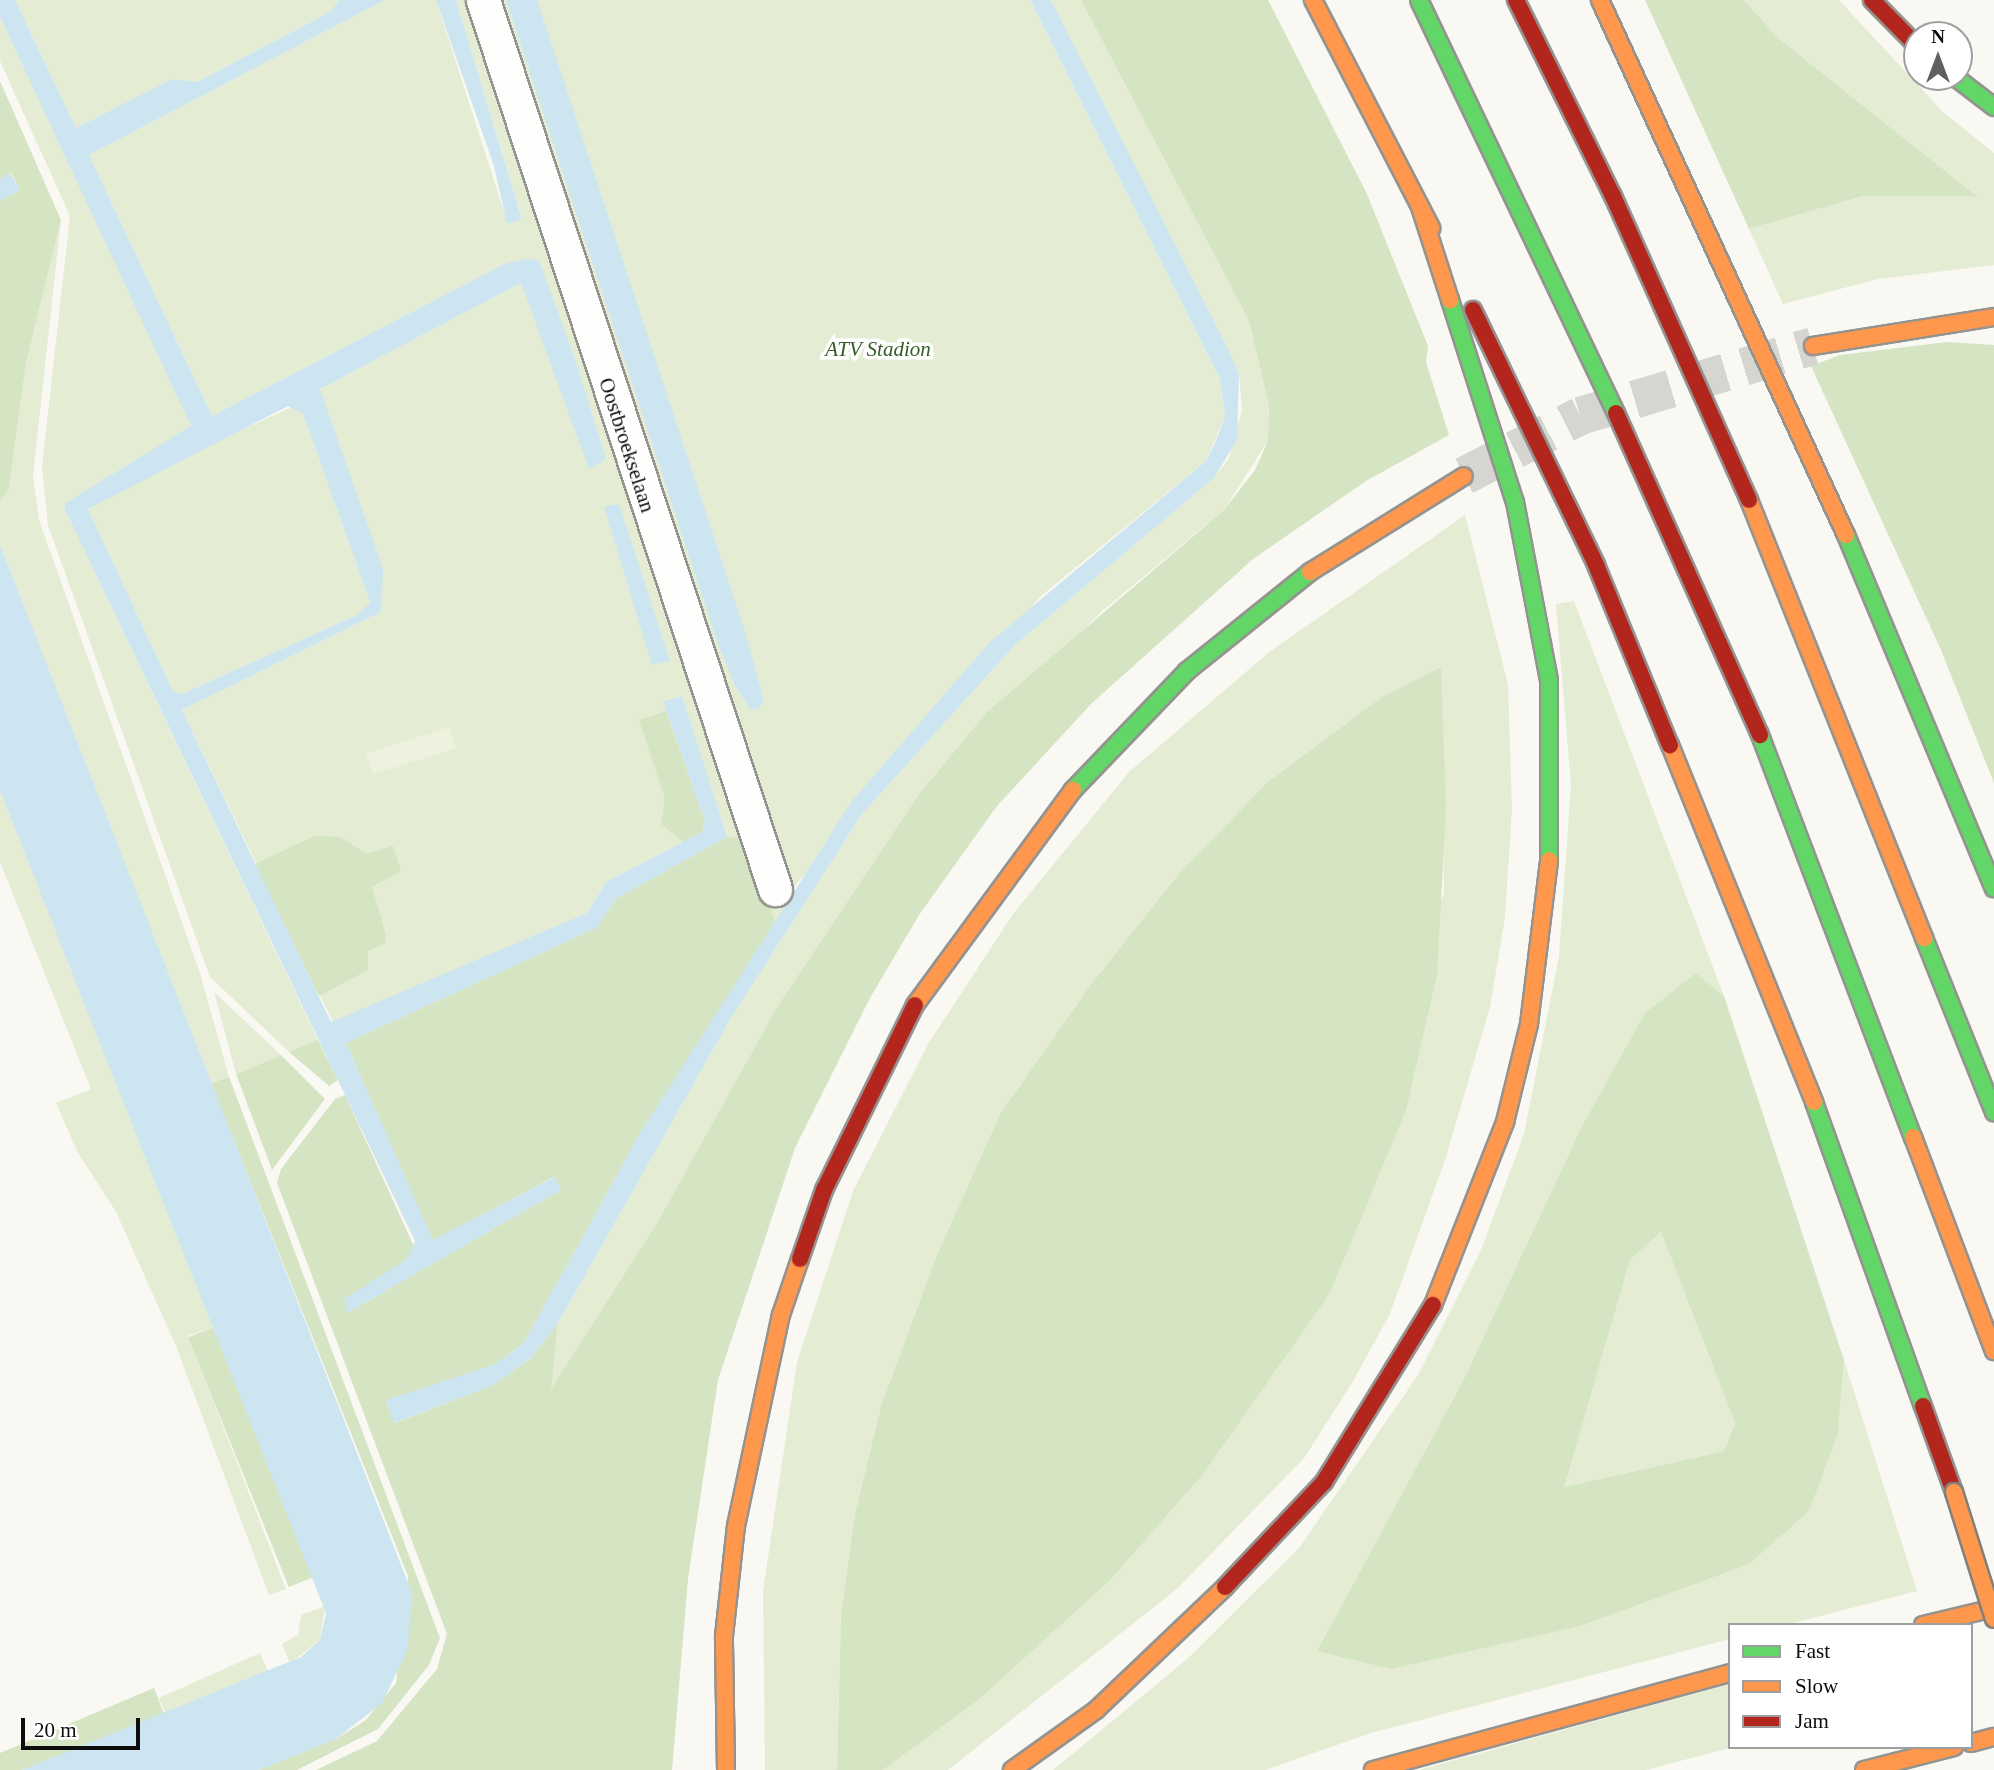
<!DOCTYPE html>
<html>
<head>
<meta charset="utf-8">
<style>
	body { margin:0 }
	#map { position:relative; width:1994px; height:1770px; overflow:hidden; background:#faf8f2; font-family:"Times New Roman",serif }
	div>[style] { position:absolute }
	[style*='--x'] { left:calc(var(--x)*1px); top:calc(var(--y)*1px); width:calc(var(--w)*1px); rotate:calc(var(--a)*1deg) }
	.green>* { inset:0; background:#e4edd4; transform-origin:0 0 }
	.forest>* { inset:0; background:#d5e4c3; transform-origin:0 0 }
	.pitch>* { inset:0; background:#edf1dd; transform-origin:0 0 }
	.water>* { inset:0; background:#cce5f0 }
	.highway-tunnel>* { height:38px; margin-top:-19px; transform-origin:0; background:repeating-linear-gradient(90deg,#d6d5d0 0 38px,transparent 0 57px) }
	.roads { filter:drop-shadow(2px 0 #949390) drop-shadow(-2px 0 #949390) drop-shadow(0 2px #949390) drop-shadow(0 -2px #949390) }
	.street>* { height:33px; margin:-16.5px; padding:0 16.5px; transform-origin:16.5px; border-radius:16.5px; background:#fefefd }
	.fast>* { height:16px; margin:-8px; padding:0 8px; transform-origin:8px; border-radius:8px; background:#63d668 }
	.slow>* { height:16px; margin:-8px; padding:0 8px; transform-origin:8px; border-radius:8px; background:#ff974d }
	.jam>* { height:16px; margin:-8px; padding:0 8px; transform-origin:8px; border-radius:8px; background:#b3261e }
	.bridges { filter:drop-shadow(2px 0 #81807d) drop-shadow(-2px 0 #81807d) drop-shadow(0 2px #81807d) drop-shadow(0 -2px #81807d) }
	.slow-bridge>* { height:16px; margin:-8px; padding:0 8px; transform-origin:8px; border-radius:8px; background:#ff974d }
	span { translate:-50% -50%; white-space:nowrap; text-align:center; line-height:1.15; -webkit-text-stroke:7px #fff; paint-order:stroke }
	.park-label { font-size:21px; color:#335d25; font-style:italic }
	.street-label { font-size:21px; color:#0d0d0d }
	.legend { position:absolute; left:1728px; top:1623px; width:245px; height:126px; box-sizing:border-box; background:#fff; border:2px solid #9e9e9e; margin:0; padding:9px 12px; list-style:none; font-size:21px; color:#0d0d0d }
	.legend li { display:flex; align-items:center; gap:14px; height:35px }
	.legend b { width:35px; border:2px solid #9e9e9e }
	.north { position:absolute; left:1903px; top:21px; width:70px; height:70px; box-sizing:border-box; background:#fff; border:2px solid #9e9e9e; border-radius:50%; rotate:0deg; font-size:19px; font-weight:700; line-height:28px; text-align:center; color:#0d0d0d }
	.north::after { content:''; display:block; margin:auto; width:24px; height:32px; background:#605f5d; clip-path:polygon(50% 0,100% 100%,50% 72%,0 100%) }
	.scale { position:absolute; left:21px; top:1718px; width:119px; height:32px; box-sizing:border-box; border:4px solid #0d0d0d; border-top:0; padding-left:9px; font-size:21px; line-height:24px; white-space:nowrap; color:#0d0d0d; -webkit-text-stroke:5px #fff; paint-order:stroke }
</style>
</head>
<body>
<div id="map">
	<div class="green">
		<div style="clip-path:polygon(15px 0,339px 0,330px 12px,197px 82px,172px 79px,76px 128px)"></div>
		<div style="clip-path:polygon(385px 0,436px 0,508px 224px,522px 218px,456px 0,1030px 0,1220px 379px,1225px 417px,1206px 461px,1041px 596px,795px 886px,776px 924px,747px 839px,727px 837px,681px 696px,663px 701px,705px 821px,702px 832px,606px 882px,587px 913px,334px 1024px,182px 710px,381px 612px,320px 389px,521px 283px,539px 326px,584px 393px,539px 261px,504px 264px,212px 416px,89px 155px)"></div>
		<div style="clip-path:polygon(1051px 0,1081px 0,1249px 321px,1269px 406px,1268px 441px,1223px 511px,1102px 611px,917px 797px,777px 1007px,657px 1223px,550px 1391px,558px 1323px,731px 1018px,862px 814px,1015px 645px,1214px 478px,1229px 458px,1242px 410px,1239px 374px)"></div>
		<div style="clip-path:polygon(1744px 0,1839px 0,1942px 111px,1994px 153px,1994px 265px,1878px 279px,1783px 304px,1749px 229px,1863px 196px,1976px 195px,1778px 38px)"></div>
		<div style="clip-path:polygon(0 17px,188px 415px,191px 426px,182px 433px,64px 504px,65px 510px,318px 1040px,289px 1052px,210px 977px,48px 525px,42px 467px,70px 216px,0 61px)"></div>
		<div style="clip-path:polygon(61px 220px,33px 475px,39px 520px,200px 973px,229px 1077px,211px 1083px,0 545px,0 502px,9px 488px,26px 363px)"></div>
		<div style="clip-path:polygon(294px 406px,303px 414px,370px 602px,359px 614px,262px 658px,182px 694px,173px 691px,88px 509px,162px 466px)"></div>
		<div style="clip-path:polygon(1465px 515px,1508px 684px,1512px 809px,1505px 918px,1490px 1007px,1446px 1157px,1390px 1314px,1353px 1381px,1305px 1457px,1178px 1588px,948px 1770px,883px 1770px,978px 1700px,1444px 895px,1441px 668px,1177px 876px,1089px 987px,1000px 1114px,936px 1257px,881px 1406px,855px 1514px,841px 1612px,837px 1770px,765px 1770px,763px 1591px,797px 1362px,853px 1191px,928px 1044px,1013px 914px,1129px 772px,1268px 653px)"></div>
		<div style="clip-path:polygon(1574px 601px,1724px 996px,1696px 973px,1645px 1014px,1581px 1128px,1464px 1379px,1317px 1651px,1838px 1433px,1844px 1360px,1917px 1591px,1786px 1625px,1730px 1625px,1730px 1639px,1371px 1733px,1265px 1770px,1053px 1770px,1186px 1660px,1299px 1548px,1418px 1375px,1481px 1250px,1524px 1134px,1559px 956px,1571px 785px,1556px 604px)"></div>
		<div style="clip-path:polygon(0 791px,214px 1327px,188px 1336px,286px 1589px,269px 1595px,176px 1346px,116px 1212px,77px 1151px,56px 1103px,91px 1089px,0 862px)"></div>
		<div style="clip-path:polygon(214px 992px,281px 1055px,236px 1074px)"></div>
		<div style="clip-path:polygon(1661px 1232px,1735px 1423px,1724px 1451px,1563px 1487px,1630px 1260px)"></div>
		<div style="clip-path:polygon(325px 1606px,320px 1640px,290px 1663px,282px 1644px,298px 1635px,301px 1615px)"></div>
		<div style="left:260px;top:1653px;width:20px;height:111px;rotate:66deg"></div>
		<div style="clip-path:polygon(1730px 1684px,1733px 1747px,1646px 1770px,1419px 1770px)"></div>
	</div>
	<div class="forest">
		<div style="clip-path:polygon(1081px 0,1268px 0,1367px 194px,1428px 346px,1426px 362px,1449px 435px,1366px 481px,1253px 559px,1091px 704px,997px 806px,919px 915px,870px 998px,795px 1148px,718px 1380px,688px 1579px,672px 1770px,316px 1770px,377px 1741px,437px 1669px,447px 1634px,277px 1183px,281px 1169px,335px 1099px,345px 1095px,416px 1251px,347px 1313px,561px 1190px,554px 1177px,433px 1241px,346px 1043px,596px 928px,617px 898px,727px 837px,747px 839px,776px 924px,642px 1130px,524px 1343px,496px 1364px,386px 1401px,395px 1423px,493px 1385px,531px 1358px,558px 1323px,551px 1389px,657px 1223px,777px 1007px,917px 797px,987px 712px,1223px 511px,1255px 470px,1268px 441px,1269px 406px,1249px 321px)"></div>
		<div style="clip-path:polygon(1645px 0,1744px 0,1778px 38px,1977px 196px,1863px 196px,1749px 229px)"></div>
		<div style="clip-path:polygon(0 81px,61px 220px,26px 363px,9px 488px,0 502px,0 201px,20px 190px,11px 173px,0 179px)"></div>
		<div style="clip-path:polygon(1947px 342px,1994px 345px,1994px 783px,1941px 650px,1811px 366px,1840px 355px)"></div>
		<div style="clip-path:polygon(1441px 667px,1446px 808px,1437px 975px,1406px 1110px,1330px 1293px,1203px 1474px,1110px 1580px,978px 1700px,883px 1770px,837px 1770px,841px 1613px,855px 1514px,881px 1406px,936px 1257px,1000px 1114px,1089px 987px,1177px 876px,1268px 782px,1381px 698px)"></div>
		<div style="clip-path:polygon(666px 711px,705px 821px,702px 832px,683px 842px,661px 824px,665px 799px,639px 720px)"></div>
		<div style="clip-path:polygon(314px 836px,340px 837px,367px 854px,393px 846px,401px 871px,372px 887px,386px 935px,385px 943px,368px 951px,368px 970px,319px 996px,255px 864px)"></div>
		<div style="clip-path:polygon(evenodd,1696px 973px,1724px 996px,1844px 1360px,1838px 1433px,1809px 1511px,1749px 1564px,1580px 1626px,1391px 1669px,1317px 1651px,1464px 1379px,1581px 1128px,1645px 1013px,1696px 973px,1661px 1232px,1735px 1423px,1724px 1451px,1564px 1487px,1630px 1260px,1661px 1232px)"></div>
		<div style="clip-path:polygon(318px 1040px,338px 1080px,329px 1086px,289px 1052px)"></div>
		<div style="clip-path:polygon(281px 1055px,325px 1099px,272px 1170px,236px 1074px)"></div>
		<div style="clip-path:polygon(229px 1077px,440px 1638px,429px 1665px,378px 1729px,297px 1770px,259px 1770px,336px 1739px,366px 1720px,396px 1683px,408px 1576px,211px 1083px)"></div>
		<div style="left:214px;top:1327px;width:269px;height:28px;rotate:68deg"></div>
		<div style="clip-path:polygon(154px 1688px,164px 1714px,22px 1770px,0 1770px,0 1753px)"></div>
	</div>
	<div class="pitch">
		<div style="left:449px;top:727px;width:22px;height:87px;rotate:72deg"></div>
	</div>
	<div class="water">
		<div style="clip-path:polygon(evenodd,0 0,15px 0,76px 128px,172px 79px,197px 82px,330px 12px,339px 0,385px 0,89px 155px,212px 416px,504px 264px,526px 259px,539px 260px,576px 362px,606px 459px,589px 469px,521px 283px,320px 389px,383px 569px,381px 612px,182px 710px,331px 1022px,587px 913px,606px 882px,702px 832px,705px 821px,663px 701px,682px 696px,727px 837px,617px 898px,596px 928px,346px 1043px,433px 1240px,555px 1177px,561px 1190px,347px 1313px,344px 1299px,406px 1260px,415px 1241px,65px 510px,64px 504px,191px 426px,0 17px,0 0,288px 406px,303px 414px,370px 602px,359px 614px,182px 694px,173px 691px,88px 509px,288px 406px)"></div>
		<div style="clip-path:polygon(436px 0,456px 0,522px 219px,507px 224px,494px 166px)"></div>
		<div style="clip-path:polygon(506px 0,537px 0,744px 628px,764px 701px,759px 708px,751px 710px,735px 686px,717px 641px)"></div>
		<div style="clip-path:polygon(1030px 0,1051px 0,1228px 349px,1239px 374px,1237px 440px,1214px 478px,1015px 645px,862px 814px,731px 1018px,558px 1323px,531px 1358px,493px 1385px,394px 1423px,386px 1400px,496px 1364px,524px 1343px,642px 1130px,852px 801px,989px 643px,1206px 461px,1215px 443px,1225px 417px,1220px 379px)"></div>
		<div style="clip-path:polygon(10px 173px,20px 190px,0 201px,0 179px)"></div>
		<div style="clip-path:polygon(619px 504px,670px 661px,652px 665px,604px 507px)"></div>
		<div style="clip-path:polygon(0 545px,412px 1593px,408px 1649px,382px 1703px,336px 1739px,259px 1770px,22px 1770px,301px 1657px,320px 1640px,326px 1613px,0 791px)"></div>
	</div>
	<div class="highway-tunnel">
		<div style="--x:1464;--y:476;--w:131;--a:-27.3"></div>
		<div style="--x:1580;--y:416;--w:243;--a:-16.7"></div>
	</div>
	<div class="roads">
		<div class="street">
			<div style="--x:483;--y:0;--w:936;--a:71.82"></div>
		</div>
		<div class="fast">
			<div style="--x:1419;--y:0;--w:458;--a:64.5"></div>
			<div style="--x:1955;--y:77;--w:49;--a:37.6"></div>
			<div style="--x:1450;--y:300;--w:212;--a:72.2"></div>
			<div style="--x:1515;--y:502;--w:182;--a:79.2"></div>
			<div style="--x:1549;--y:681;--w:179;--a:90"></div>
			<div style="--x:1846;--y:535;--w:383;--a:67.3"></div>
			<div style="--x:1760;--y:735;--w:430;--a:69.2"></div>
			<div style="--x:1073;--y:790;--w:165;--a:-46.2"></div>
			<div style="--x:1187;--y:671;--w:158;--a:-38.8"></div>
			<div style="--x:1924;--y:938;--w:188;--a:68.1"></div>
			<div style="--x:1814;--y:1102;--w:323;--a:70.3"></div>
		</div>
		<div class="slow">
			<div style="--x:1313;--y:0;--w:257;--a:62.6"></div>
			<div style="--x:1600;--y:0;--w:589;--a:65.31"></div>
			<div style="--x:1420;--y:207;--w:98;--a:72.1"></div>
			<div style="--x:1813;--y:346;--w:183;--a:-9.1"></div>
			<div style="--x:1749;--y:500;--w:472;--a:68.2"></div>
			<div style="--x:1310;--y:572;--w:181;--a:-31.9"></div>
			<div style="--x:1670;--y:745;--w:385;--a:68"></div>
			<div style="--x:915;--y:1005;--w:267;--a:-53.7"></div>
			<div style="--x:1913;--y:1137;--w:229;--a:69.3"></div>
			<div style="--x:1433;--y:1305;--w:197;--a:-68.5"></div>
			<div style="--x:1505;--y:1122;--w:101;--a:-76.2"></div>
			<div style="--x:1529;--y:1024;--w:165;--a:-83"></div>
			<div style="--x:1923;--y:1625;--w:73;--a:-13.5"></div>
			<div style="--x:1971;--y:1743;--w:24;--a:-15"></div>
			<div style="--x:726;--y:1770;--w:134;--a:-90.9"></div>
			<div style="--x:724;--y:1636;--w:111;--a:-83.8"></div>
			<div style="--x:736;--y:1526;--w:216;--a:-78"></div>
			<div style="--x:781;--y:1315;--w:59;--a:-71.3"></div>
			<div style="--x:1012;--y:1770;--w:103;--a:-35.5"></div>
			<div style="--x:1096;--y:1710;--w:178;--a:-43.6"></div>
			<div style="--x:1373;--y:1770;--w:370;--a:-15.2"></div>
			<div style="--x:1864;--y:1770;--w:93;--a:-14.3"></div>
		</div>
		<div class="jam">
			<div style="--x:1516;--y:0;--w:219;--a:63.7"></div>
			<div style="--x:1613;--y:196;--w:333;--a:65.9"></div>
			<div style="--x:1872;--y:0;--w:64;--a:45.6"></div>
			<div style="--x:1473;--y:310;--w:283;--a:64.2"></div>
			<div style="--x:1596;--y:565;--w:195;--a:67.7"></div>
			<div style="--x:1616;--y:413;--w:353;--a:65.9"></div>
			<div style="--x:800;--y:1259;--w:73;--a:-70.8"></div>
			<div style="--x:824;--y:1190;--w:206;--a:-63.8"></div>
			<div style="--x:1923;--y:1406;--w:91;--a:70.2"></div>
			<div style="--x:1225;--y:1587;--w:144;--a:-46.7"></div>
			<div style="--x:1324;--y:1482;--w:208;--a:-58.4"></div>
		</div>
	</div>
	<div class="bridges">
		<div class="slow-bridge">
			<div style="--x:1954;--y:1492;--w:133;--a:72.5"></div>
		</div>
	</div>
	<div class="park-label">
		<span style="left:878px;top:349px">ATV Stadion</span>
	</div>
	<div class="street-label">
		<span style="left:627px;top:445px;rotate:72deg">Oostbroekselaan</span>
	</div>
	<ul class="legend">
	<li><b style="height:9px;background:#63d668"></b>Fast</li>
	<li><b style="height:9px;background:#ff974d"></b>Slow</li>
	<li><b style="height:9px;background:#b3261e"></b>Jam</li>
	</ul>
	<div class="north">N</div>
	<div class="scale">20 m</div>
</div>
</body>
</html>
